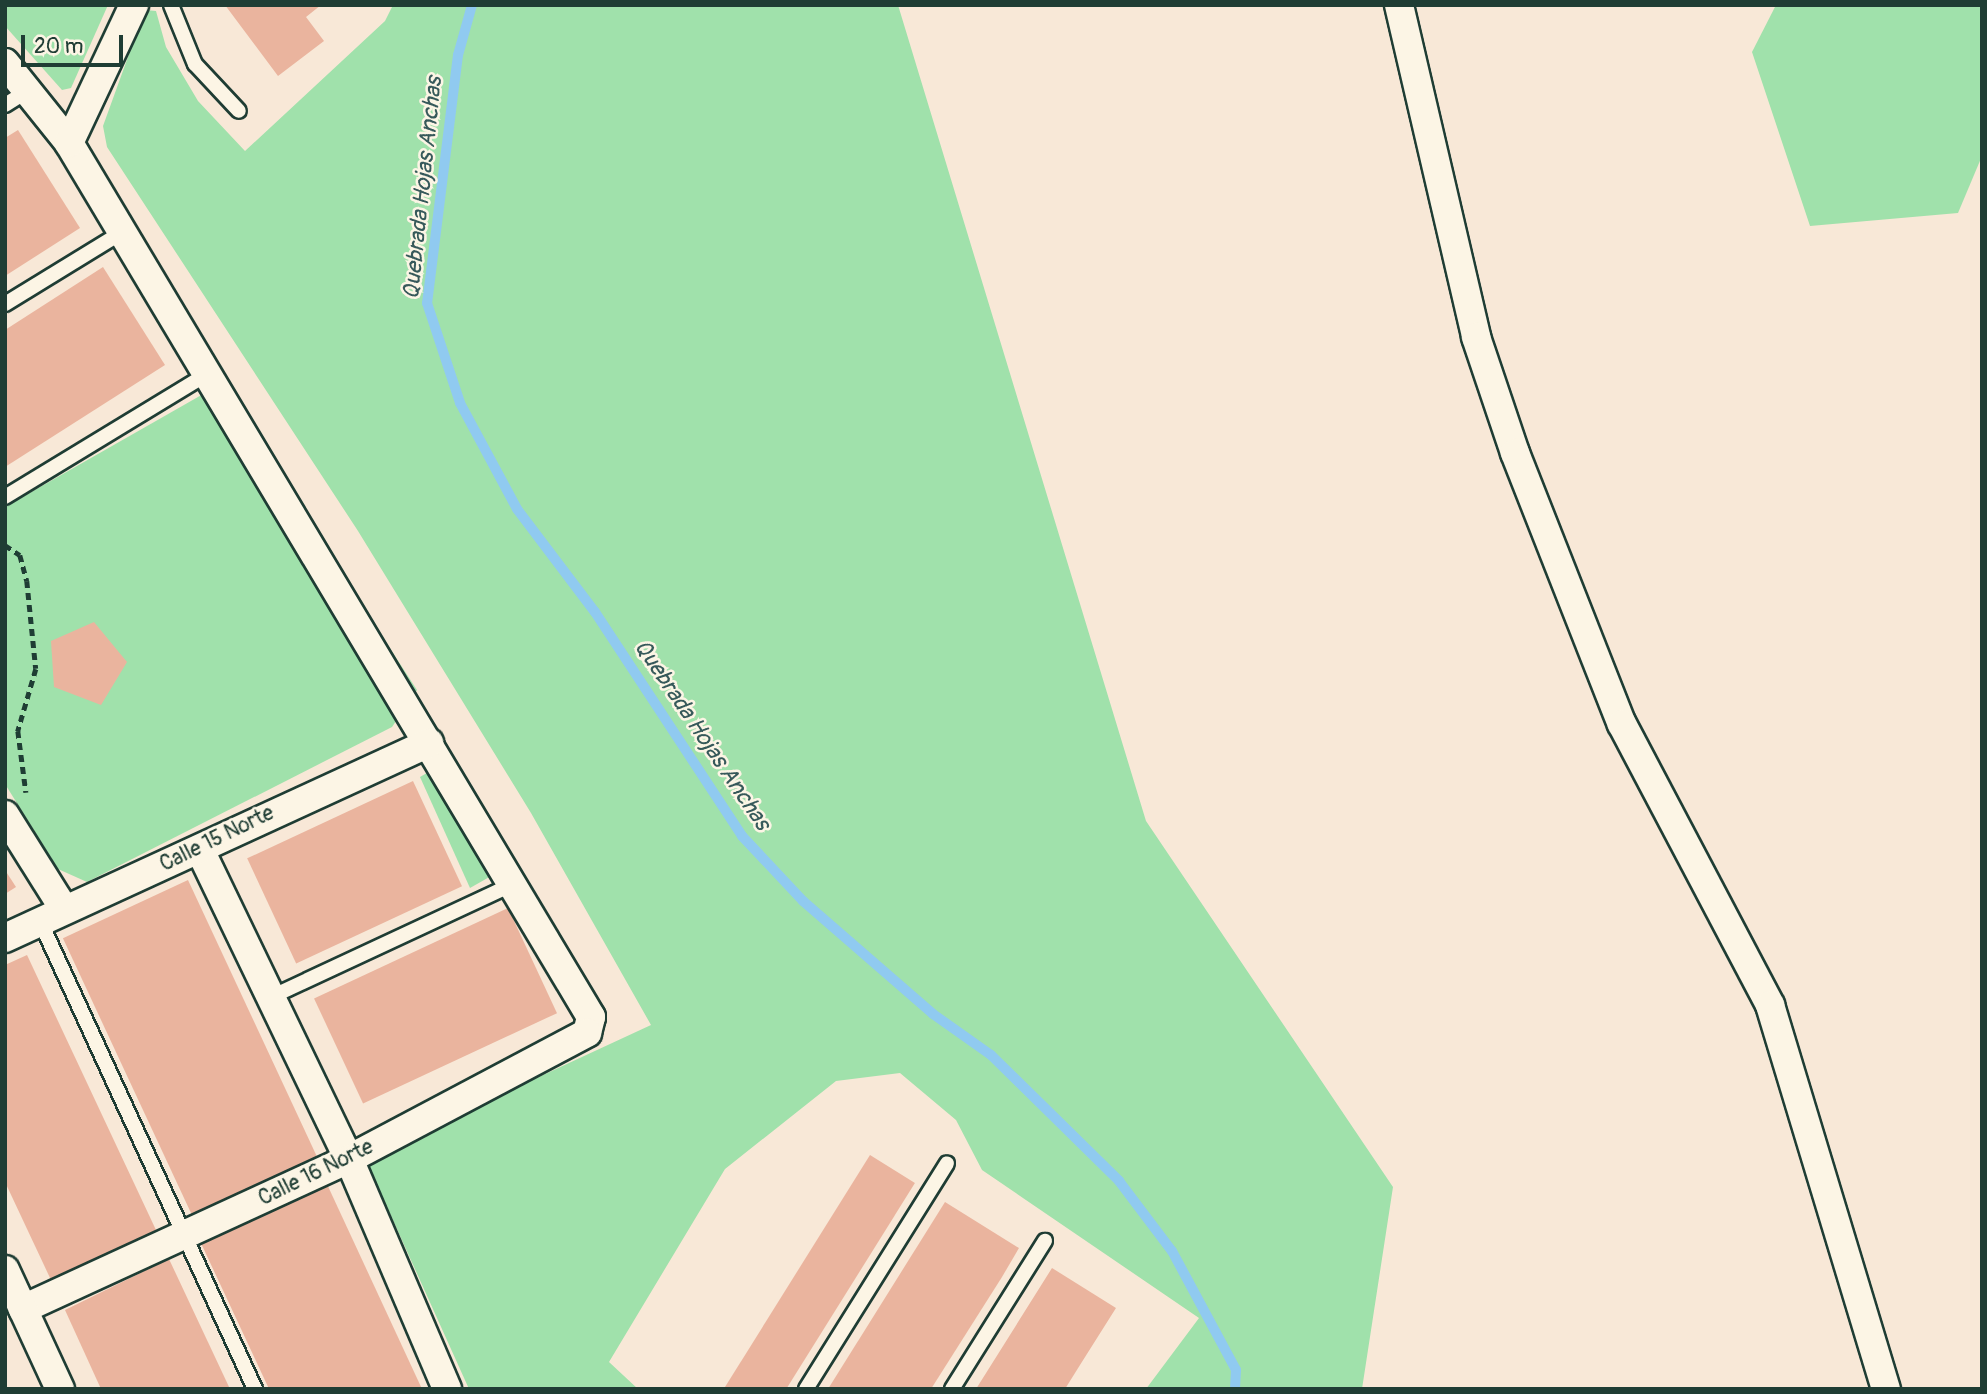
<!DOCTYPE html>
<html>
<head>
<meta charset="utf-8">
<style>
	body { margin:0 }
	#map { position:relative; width:1987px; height:1394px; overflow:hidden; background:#f8e8d7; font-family:Pangolin,sans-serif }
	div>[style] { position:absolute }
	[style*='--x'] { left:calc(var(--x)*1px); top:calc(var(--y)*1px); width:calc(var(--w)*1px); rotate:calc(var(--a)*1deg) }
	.green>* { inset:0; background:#a0e1ab }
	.stream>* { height:10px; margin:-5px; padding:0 5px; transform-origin:5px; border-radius:5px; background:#90caf0 }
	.building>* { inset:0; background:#eab49e; transform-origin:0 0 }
	.path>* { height:4.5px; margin-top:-2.25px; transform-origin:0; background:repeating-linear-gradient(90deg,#1f3d34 0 7px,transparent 0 12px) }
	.roads { filter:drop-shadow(2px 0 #1f3d34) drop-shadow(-2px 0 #1f3d34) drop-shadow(0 2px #1f3d34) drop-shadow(0 -2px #1f3d34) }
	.lane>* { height:14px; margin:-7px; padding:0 7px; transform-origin:7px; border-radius:7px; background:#fcf5e5 }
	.street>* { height:28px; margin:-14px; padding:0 14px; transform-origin:14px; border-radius:14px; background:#fcf5e5 }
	span { translate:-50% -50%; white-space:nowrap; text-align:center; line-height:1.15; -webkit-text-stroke:5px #fcf5e5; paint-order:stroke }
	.street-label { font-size:21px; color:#1f3d34 }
	.water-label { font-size:23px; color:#36595a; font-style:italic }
	.frame { position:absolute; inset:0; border:7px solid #1f3d34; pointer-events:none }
	.scale { position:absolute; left:21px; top:35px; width:102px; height:32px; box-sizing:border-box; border:4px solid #1f3d34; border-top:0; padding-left:9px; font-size:21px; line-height:24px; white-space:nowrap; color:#1f3d34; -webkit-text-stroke:5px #fcf5e5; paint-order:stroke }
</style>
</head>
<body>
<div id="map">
	<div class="green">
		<div style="clip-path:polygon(5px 5px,108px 5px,71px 88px,62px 90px,5px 26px)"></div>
		<div style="clip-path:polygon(393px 5px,898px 5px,1146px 821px,1393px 1187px,1362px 1389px,1146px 1389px,1199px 1318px,982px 1170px,956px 1120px,900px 1073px,836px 1081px,725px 1169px,609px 1362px,638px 1389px,469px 1389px,369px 1167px,377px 1152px,651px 1025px,531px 813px,358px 531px,107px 147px,103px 126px,145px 10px,156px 11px,166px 47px,198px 101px,245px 151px,385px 21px)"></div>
		<div style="clip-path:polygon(1776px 5px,1982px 5px,1982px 156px,1958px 213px,1810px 226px,1752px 52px)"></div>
		<div style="clip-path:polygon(219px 385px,417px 690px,392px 727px,87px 882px,58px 869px,5px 784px,5px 507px)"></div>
		<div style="clip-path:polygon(454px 757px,514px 863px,470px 888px,420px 777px)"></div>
	</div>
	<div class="stream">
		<div style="--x:472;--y:5;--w:52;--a:105.6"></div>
		<div style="--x:458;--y:55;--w:250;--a:97.1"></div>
		<div style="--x:427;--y:303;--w:105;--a:71.7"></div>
		<div style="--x:460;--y:403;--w:120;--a:61.7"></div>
		<div style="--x:517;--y:509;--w:129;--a:52.9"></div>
		<div style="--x:595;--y:612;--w:268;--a:56.7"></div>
		<div style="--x:742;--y:836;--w:89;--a:46.8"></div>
		<div style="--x:803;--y:901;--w:172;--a:41"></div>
		<div style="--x:933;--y:1014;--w:71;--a:35.3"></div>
		<div style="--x:991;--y:1055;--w:180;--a:44.5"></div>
		<div style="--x:1119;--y:1181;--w:88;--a:52.9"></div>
		<div style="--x:1172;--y:1251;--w:135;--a:61.7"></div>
		<div style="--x:1236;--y:1370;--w:19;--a:93"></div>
	</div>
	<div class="building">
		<div style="clip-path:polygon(225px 5px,321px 5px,306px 17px,324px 41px,278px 76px)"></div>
		<div style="clip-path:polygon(18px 130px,80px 228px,5px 276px,5px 138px)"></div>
		<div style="clip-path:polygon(103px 267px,165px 365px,5px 467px,5px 330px)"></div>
		<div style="clip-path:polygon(94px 622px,127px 662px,101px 705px,54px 687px,51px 641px)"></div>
		<div style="left:413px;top:781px;width:116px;height:183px;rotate:65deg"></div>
		<div style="clip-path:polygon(5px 870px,16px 887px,5px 894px)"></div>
		<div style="left:188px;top:880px;width:308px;height:138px;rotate:65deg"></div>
		<div style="left:508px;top:908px;width:116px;height:214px;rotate:65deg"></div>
		<div style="clip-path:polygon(27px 955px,156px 1230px,51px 1280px,5px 1182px,5px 965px)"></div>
		<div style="left:870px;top:1155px;width:53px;height:276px;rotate:32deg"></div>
		<div style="clip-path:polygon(326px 1182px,422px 1389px,269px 1389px,200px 1241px)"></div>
		<div style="clip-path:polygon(945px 1202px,1019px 1248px,1002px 1277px,931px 1389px,828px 1389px)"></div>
		<div style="clip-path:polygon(169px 1259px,230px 1389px,101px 1389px,65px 1310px)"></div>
		<div style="clip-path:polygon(1052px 1268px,1116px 1308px,1080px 1365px,1065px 1389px,976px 1389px)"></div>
	</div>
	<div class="path">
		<div style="--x:5;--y:545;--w:18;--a:34"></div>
		<div style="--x:20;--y:555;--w:27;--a:75"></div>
		<div style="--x:27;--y:581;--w:88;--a:84.2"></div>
		<div style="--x:36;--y:669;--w:65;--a:106.2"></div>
		<div style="--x:18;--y:731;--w:62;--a:82.5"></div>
	</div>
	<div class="roads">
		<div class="lane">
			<div style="--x:171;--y:5;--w:64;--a:67.9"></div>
			<div style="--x:195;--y:64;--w:64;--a:46.9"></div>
			<div style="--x:5;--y:105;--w:28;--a:-32"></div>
			<div style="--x:5;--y:304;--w:136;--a:-31.5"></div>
			<div style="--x:5;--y:497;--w:233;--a:-31.3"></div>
			<div style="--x:40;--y:921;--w:515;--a:65.33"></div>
			<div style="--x:271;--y:997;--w:267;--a:-25"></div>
			<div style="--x:806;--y:1389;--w:266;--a:-58"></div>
			<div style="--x:952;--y:1389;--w:175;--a:-57.9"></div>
		</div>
		<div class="street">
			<div style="--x:1399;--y:5;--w:341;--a:76.9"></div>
			<div style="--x:1476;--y:337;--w:122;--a:71.4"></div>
			<div style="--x:1515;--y:453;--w:291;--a:68.5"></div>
			<div style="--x:1622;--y:724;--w:318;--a:62.2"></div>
			<div style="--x:1770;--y:1005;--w:401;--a:73.2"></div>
			<div style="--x:5;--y:63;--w:102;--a:51.3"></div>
			<div style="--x:69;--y:143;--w:1018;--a:59.15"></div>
			<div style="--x:591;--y:1017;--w:16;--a:104"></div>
			<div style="--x:587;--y:1033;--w:269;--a:152.1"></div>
			<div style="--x:349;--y:1159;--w:359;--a:155.3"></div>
			<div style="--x:69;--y:143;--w:153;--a:-64.8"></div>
			<div style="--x:5;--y:815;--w:111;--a:57.9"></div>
			<div style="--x:200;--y:850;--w:343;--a:64.3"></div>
			<div style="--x:349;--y:1159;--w:250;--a:66.9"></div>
			<div style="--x:5;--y:938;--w:467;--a:-24.7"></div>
			<div style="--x:5;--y:1270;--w:131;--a:65.2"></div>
		</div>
	</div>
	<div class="street-label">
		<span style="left:217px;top:839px;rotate:-26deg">Calle 15 Norte</span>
		<span style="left:316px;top:1173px;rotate:-26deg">Calle 16 Norte</span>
	</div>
	<div class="water-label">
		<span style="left:423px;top:188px;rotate:-84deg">Quebrada Hojas Anchas</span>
		<span style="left:702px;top:735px;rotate:56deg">Quebrada Hojas Anchas</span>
	</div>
	<div class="frame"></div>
	<div class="scale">20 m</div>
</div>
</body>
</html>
